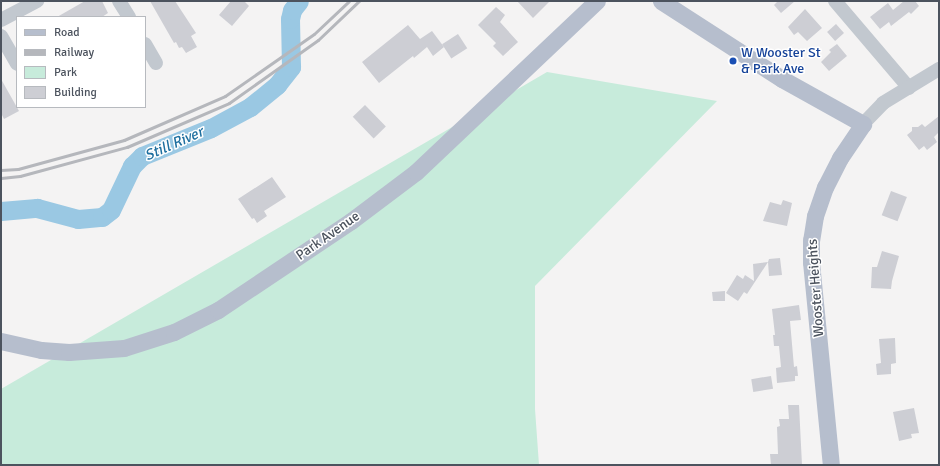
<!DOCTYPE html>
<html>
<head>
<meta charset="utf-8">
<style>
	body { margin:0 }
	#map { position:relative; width:940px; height:466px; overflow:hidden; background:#f4f3f3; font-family:Signika,sans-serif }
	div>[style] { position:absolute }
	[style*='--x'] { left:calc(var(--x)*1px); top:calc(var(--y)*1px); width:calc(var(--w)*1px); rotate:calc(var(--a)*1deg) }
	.green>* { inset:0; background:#c7ebdb }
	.river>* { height:19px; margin:-9.5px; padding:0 9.5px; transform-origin:9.5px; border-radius:9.5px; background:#9ac8e3 }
	.building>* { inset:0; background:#cdced4; transform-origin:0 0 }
	.minor>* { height:14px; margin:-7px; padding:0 7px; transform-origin:7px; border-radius:7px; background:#c2c8cf }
	.major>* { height:17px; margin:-8.5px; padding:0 8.5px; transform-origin:8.5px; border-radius:8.5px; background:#b6becd }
	.rail>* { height:3px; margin:-1.5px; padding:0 1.5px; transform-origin:1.5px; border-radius:1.5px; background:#b5b7bc }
	.dots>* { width:11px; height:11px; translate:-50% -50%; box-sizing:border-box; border:2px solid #fff; border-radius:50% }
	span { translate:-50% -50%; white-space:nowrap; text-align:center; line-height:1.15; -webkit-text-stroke:3px #fff; paint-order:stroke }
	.transit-label { font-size:14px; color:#164399 }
	.left { translate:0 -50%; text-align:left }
	.street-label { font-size:14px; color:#4c535e }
	.water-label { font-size:15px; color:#1e6f9f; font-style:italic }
	.frame { position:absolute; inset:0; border:2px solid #4c535e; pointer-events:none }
	.legend { position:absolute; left:16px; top:16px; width:130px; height:92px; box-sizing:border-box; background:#fff; border:1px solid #b7babf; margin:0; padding:5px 7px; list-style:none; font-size:12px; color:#4c535e }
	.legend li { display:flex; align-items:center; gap:8px; height:20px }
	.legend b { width:20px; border:1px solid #b7babf }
</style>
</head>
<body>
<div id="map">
	<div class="green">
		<div style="clip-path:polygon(547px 72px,717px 101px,535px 286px,535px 409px,539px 465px,1px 465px,1px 389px)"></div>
	</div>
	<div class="river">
		<div style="--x:1;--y:211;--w:36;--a:-5"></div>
		<div style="--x:37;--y:208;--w:42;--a:15"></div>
		<div style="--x:78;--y:219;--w:24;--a:-5"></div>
		<div style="--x:102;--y:217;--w:11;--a:-38"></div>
		<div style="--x:111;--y:210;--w:49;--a:-64.5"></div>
		<div style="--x:132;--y:166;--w:14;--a:-45"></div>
		<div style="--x:142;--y:156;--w:74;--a:-22.1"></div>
		<div style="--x:211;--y:128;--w:44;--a:-28.3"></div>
		<div style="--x:250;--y:107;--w:35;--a:-39"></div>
		<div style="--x:277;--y:85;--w:23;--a:-52"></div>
		<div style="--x:291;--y:67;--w:48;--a:-91.2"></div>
		<div style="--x:290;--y:19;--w:9;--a:-77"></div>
		<div style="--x:292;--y:10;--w:11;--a:-52"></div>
	</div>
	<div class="building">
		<div style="clip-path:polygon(85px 1px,102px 1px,108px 13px,102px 17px,57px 17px)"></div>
		<div style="clip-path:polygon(150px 1px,175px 1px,196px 33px,191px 36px,197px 47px,186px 53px,182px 47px,179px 48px,176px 42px,174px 43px)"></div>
		<div style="clip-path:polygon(231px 1px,244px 1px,249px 6px,232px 26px,219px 15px)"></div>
		<div style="clip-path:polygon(517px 1px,550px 1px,533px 18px)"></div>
		<div style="clip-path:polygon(778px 1px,795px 1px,781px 13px,774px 5px)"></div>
		<div style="clip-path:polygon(904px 1px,915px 1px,919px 6px,911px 14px,909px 12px,891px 26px,889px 22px,880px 29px,870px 17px,888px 3px,893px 10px)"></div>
		<div style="clip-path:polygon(496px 7px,505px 15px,500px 22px,518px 42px,503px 56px,493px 46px,496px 43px,478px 25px)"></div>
		<div style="clip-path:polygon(805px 9px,822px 28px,807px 41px,798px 32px,794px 35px,788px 27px)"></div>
		<div style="left:836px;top:24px;width:12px;height:12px;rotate:48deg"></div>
		<div style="clip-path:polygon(408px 25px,420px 39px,432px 31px,444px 47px,433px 56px,427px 47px,414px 58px,413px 56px,379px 83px,362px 62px)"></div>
		<div style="left:458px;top:34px;width:17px;height:19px;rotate:57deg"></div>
		<div style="clip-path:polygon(837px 44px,847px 56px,829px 71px,821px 62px,831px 52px,829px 50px)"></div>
		<div style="clip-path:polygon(1px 79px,19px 111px,4px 119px,1px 113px)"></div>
		<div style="left:365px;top:105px;width:30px;height:17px;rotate:46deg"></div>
		<div style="clip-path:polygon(939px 116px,939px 132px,934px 137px,937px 142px,927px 150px,924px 146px,919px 150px,907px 135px,912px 131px,912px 127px,918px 127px,922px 124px,925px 127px)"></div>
		<div style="clip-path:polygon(272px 177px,286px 197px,264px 211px,267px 216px,257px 223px,254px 218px,252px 219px,238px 199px)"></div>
		<div style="left:891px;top:191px;width:17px;height:26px;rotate:21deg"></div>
		<div style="clip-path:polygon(783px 200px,792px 203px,787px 226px,763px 221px,770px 202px,781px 205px)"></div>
		<div style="clip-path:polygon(882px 251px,899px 256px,892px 281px,891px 289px,871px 288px,872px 267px,877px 267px)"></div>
		<div style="clip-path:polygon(780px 258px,782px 275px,769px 276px,768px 262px,747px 294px,744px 292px,738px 301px,726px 293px,737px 275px,743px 279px,745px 275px,754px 281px,753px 264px,768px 262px,769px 259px)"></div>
		<div style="clip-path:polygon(725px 291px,725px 301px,713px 301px,712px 292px)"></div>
		<div style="clip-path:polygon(799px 305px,801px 320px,790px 321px,794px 367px,797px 366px,798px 376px,795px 376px,795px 381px,777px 383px,776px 368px,781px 367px,779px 346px,774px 346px,773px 335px,775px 335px,772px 309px)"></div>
		<div style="clip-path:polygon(895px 338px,896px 363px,891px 364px,891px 374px,877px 375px,876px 364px,881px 363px,879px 339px)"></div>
		<div style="left:771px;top:376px;width:13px;height:20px;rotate:81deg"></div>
		<div style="clip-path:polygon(788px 405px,799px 405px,802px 465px,771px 465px,770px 454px,778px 454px,777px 427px,780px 426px,779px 419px,789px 419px)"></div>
		<div style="clip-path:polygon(914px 408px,919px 433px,911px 434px,912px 438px,899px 441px,893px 412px)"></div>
	</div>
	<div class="minor">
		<div style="--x:119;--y:1;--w:19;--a:58"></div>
		<div style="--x:835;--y:1;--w:114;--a:49.6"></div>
		<div style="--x:1;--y:20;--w:41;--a:-27.8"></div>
		<div style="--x:1;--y:36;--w:32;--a:60"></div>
		<div style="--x:145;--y:44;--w:22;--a:60"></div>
		<div style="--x:863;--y:124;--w:29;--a:-46"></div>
		<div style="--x:883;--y:103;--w:66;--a:-31.3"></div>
	</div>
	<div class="major">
		<div style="--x:661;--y:1;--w:144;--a:32.8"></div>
		<div style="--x:782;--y:79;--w:93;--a:29.1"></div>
		<div style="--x:863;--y:124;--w:41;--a:124.1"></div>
		<div style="--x:840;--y:158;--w:33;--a:117"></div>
		<div style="--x:825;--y:187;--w:31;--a:109"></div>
		<div style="--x:815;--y:216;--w:24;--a:99"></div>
		<div style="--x:811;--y:240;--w:22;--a:90"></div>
		<div style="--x:811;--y:262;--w:204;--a:84.4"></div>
		<div style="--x:1;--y:341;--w:41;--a:12.7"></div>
		<div style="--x:41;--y:350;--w:28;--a:4"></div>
		<div style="--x:69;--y:352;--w:55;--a:-4.2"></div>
		<div style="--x:124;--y:348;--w:52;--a:-17.7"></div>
		<div style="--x:174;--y:332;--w:49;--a:-26.6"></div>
		<div style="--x:218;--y:310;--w:160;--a:-33.8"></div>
		<div style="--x:351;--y:221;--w:81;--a:-37"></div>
		<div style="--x:416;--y:172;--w:249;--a:-43.4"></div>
	</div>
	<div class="rail">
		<div style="--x:1;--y:170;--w:17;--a:-3"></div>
		<div style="--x:18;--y:169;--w:110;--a:-15.3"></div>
		<div style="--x:124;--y:140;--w:110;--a:-23.5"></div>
		<div style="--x:225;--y:96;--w:108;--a:-34.9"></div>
		<div style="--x:314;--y:34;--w:48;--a:-43.3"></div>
		<div style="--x:1;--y:178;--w:19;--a:-6"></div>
		<div style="--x:20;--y:176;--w:111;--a:-15.2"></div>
		<div style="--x:127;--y:147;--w:111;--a:-23.3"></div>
		<div style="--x:229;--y:103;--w:109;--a:-35.3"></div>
		<div style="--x:318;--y:40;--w:57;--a:-43.6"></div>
	</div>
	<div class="dots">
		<div style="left:733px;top:61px;background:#1a4fb4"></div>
	</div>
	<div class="transit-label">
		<span class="left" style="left:741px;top:61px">W Wooster St<br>&amp; Park Ave</span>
	</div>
	<div class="street-label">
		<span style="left:328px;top:236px;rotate:-35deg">Park Avenue</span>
		<span style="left:816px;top:288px;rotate:-94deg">Wooster Heights</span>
	</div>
	<div class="water-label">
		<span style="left:174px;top:144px;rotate:-24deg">Still River</span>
	</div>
	<div class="frame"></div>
	<ul class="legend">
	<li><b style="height:5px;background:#b6becd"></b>Road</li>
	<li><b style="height:5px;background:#b5b7bc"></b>Railway</li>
	<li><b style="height:11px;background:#c7ebdb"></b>Park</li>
	<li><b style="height:11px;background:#cdced4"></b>Building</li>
	</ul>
</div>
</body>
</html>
